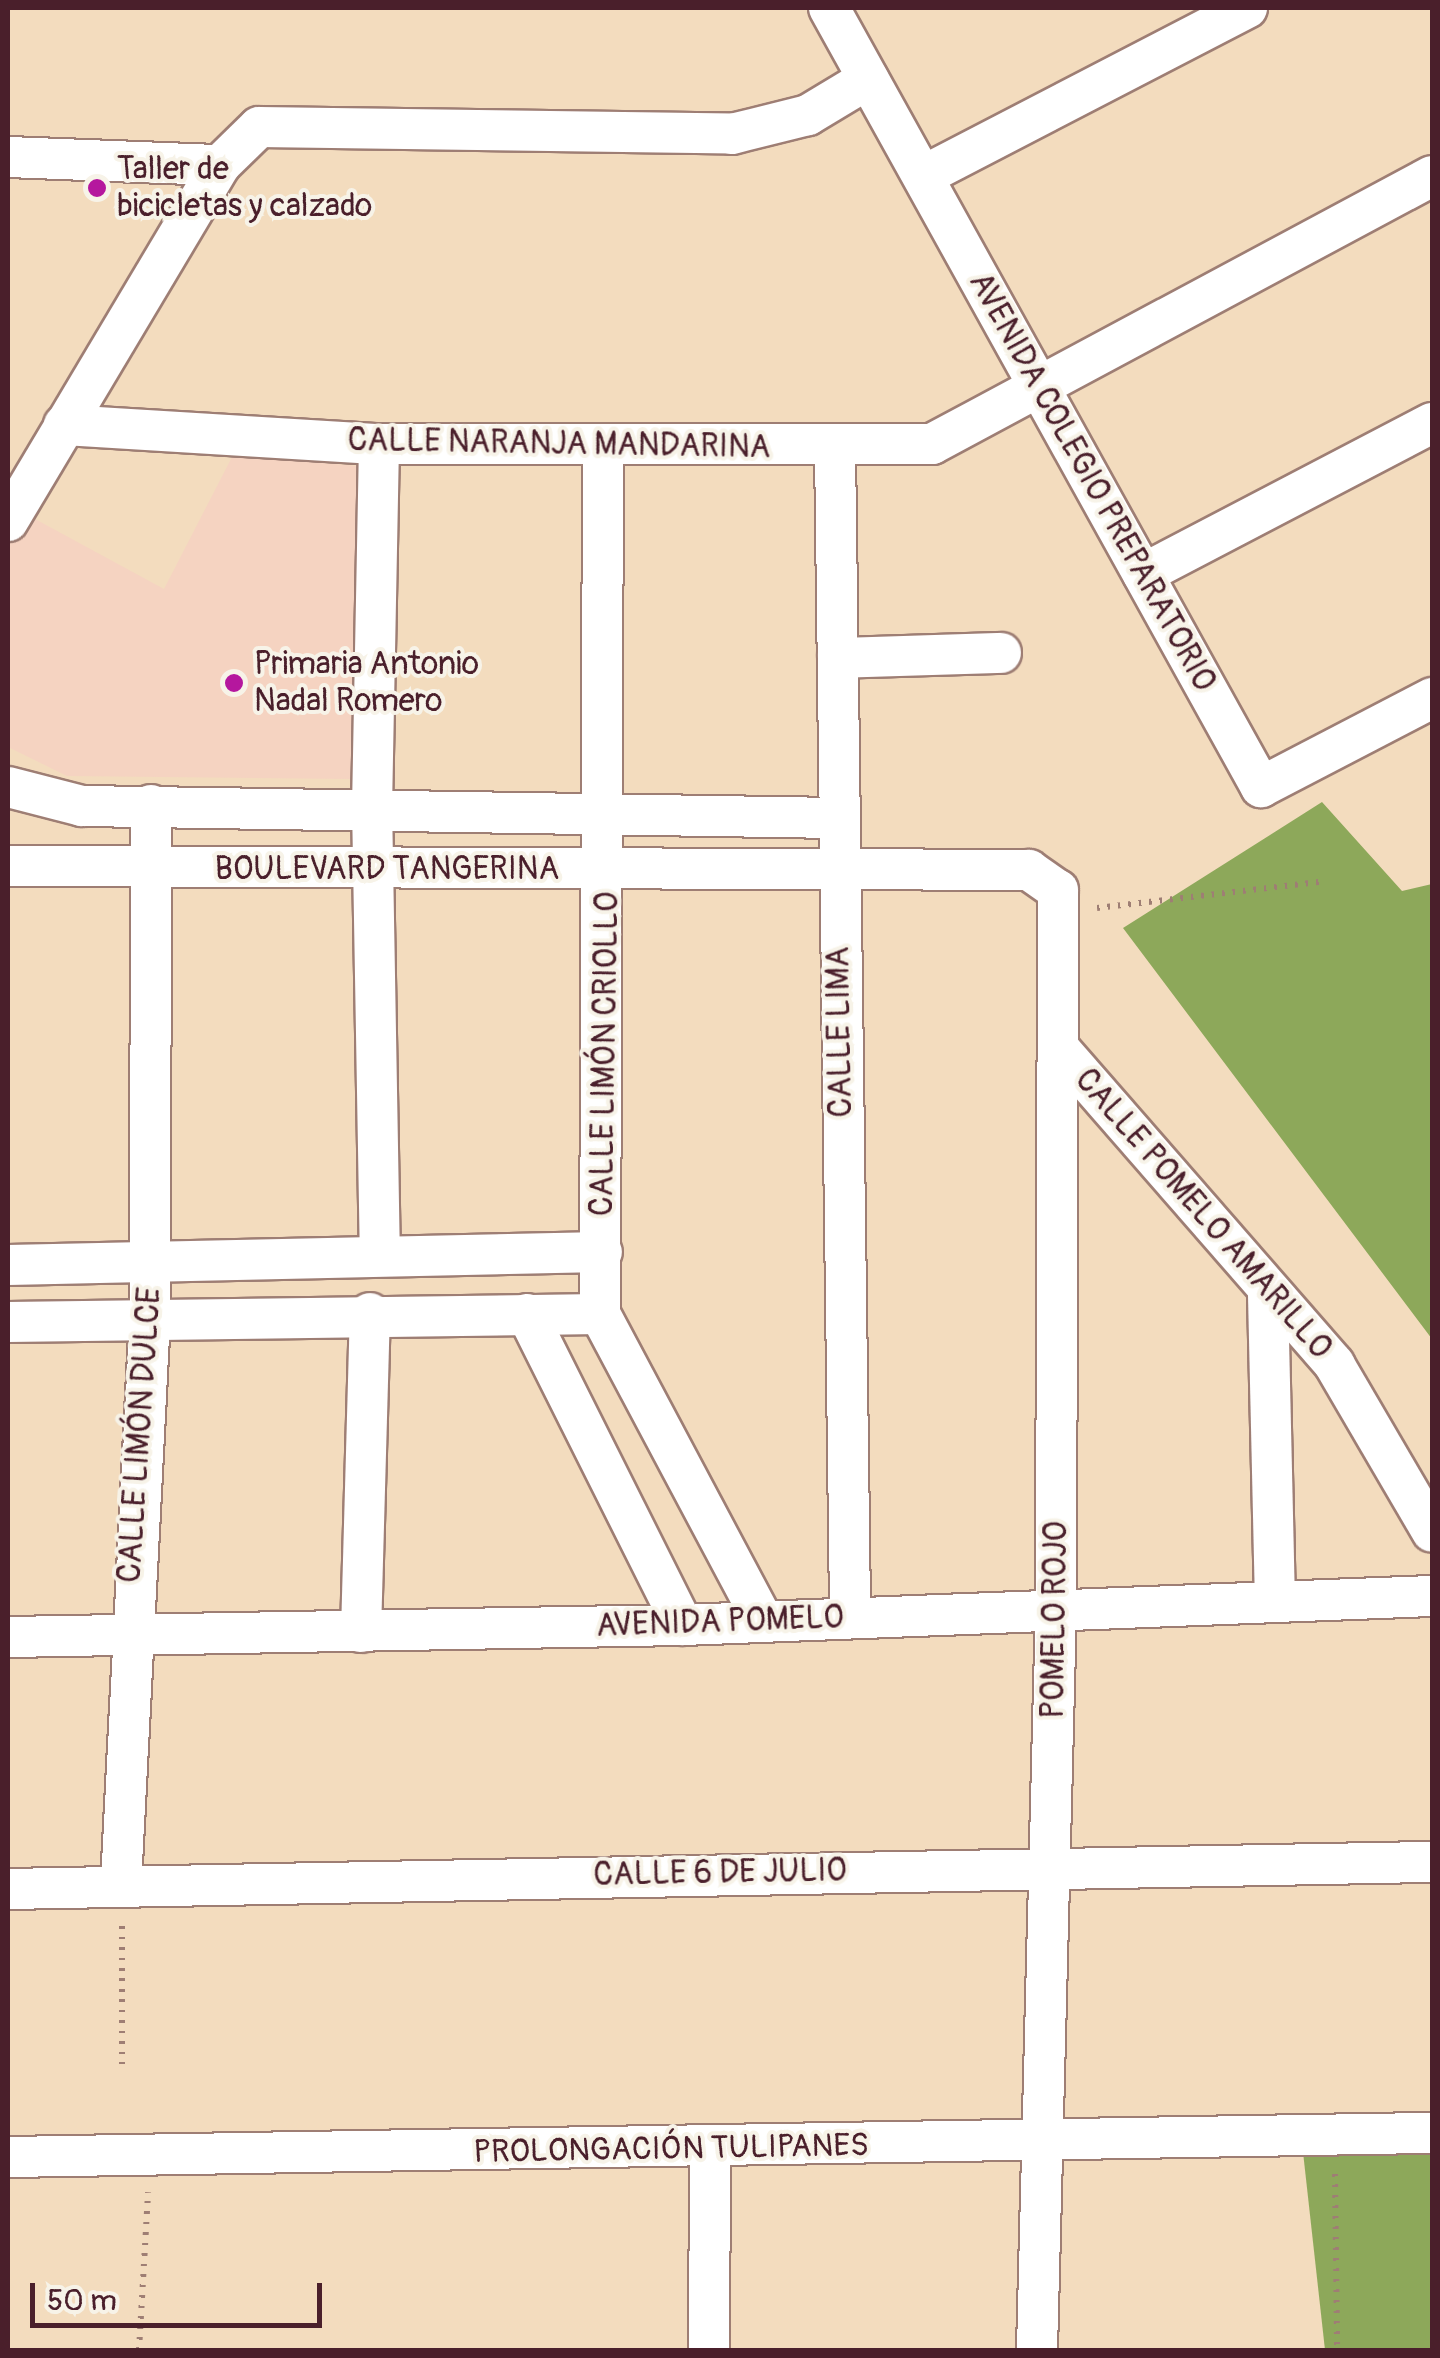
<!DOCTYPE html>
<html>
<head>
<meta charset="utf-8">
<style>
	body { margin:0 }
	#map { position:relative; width:1440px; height:2358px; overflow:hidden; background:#f3dcbe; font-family:Pangolin,sans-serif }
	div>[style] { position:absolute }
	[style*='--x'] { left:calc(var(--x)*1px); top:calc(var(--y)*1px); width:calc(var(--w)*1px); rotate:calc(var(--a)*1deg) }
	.built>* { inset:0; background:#f5d3c1 }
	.forest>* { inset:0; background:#8da85a }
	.path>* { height:6px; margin-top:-3px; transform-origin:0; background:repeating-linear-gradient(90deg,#9e7e74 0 2.5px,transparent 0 10.5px) }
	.roads { filter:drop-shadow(2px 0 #9e7e74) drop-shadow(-2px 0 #9e7e74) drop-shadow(0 2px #9e7e74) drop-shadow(0 -2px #9e7e74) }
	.minor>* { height:40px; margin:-20px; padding:0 20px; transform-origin:20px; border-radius:20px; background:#fff }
	.dots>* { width:28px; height:28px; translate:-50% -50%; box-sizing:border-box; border:5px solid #f7f3e8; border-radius:50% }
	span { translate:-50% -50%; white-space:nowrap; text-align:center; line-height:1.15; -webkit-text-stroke:8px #f7f3e8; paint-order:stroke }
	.poi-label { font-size:32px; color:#4a1f2b }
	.left { translate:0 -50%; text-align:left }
	.street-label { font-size:32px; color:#4a1f2b }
	.frame { position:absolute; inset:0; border:10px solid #4a1f2b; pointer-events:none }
	.scale { position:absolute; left:30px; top:2283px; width:292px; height:45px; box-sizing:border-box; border:5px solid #4a1f2b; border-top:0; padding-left:12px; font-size:30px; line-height:35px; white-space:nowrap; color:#4a1f2b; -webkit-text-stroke:8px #f7f3e8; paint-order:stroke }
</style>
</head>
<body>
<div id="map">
	<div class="built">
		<div style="clip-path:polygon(233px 455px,357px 466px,352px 779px,67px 776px,8px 747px,8px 541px,24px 513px,164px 589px)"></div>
	</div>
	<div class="forest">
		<div style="clip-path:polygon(1322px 802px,1402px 891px,1432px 884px,1432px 1339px,1123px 928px)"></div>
		<div style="clip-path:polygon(1432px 2127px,1432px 2350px,1325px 2350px,1301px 2134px)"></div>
	</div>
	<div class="path">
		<div style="--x:1097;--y:908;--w:225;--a:-6.7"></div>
		<div style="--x:122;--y:1926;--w:138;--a:90"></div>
		<div style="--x:1335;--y:2174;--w:176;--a:89.3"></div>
		<div style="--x:139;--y:2350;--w:158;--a:-86.7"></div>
	</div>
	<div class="roads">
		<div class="minor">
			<div style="--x:829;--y:8;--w:891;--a:60.99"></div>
			<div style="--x:1261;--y:787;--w:193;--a:-27.5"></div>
			<div style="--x:8;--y:157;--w:212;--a:2.2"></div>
			<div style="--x:923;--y:176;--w:365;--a:-27.4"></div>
			<div style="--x:64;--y:425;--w:316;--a:3.5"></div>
			<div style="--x:379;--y:444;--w:553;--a:0"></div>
			<div style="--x:932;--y:444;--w:567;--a:-28.19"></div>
			<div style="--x:379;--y:444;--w:360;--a:91.1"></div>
			<div style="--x:372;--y:804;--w:449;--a:89"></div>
			<div style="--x:603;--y:446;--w:868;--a:90.2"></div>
			<div style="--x:600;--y:1314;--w:347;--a:62"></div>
			<div style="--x:835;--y:447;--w:1169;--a:89.26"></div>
			<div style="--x:8;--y:521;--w:414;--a:-59.2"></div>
			<div style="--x:220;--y:165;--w:54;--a:-44.3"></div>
			<div style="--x:259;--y:127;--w:473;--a:0.8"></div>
			<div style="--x:732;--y:134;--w:78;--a:-14"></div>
			<div style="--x:808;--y:115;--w:70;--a:-31"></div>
			<div style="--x:1143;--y:574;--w:326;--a:-27.6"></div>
			<div style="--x:838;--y:658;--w:163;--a:-1.8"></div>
			<div style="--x:8;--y:787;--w:76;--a:14.4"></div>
			<div style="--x:82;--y:806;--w:754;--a:0.91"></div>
			<div style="--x:8;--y:866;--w:1021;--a:0.22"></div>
			<div style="--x:1029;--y:870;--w:35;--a:35"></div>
			<div style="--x:1058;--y:890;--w:719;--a:90.16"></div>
			<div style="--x:1056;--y:1609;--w:741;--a:91.47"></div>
			<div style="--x:1063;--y:1053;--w:413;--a:48.9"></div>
			<div style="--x:1334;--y:1364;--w:194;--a:59.7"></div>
			<div style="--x:8;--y:1265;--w:594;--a:-1.25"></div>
			<div style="--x:1268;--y:1295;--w:306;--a:88.7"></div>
			<div style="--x:527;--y:1314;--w:348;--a:63.4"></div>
			<div style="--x:8;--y:1322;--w:592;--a:-0.77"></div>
			<div style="--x:361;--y:1632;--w:319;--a:-88.4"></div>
			<div style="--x:8;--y:1637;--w:675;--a:-1.02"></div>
			<div style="--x:683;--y:1625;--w:750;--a:-2.22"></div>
			<div style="--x:121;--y:1883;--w:568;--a:-87.07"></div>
			<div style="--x:150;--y:1316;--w:511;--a:-89.89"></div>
			<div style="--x:8;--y:1889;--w:1424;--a:-1.09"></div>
			<div style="--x:8;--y:2157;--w:1424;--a:-0.97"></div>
			<div style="--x:709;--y:2350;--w:202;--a:-89.7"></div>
		</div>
	</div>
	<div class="dots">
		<div style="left:97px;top:188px;background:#b5179e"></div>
		<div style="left:234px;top:683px;background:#b5179e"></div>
	</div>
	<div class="poi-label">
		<span class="left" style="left:117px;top:188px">Taller de<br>bicicletas y calzado</span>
		<span class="left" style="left:254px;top:683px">Primaria Antonio<br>Nadal Romero</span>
	</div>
	<div class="street-label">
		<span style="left:559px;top:444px;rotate:1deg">CALLE NARANJA MANDARINA</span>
		<span style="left:1092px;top:482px;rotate:61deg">AVENIDA COLEGIO PREPARATORIO</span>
		<span style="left:387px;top:869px">BOULEVARD TANGERINA</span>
		<span style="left:840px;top:1032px;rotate:-91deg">CALLE LIMA</span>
		<span style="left:605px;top:1054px;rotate:-89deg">CALLE LIMÓN CRIOLLO</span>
		<span style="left:1203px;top:1214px;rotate:49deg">CALLE POMELO AMARILLO</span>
		<span style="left:140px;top:1435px;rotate:-86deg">CALLE LIMÓN DULCE</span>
		<span style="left:1055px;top:1620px;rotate:-89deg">POMELO ROJO</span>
		<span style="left:720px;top:1622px;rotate:-2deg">AVENIDA POMELO</span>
		<span style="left:720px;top:1873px;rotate:-1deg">CALLE 6 DE JULIO</span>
		<span style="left:671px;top:2149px;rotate:-1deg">PROLONGACIÓN TULIPANES</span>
	</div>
	<div class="frame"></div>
	<div class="scale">50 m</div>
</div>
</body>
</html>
